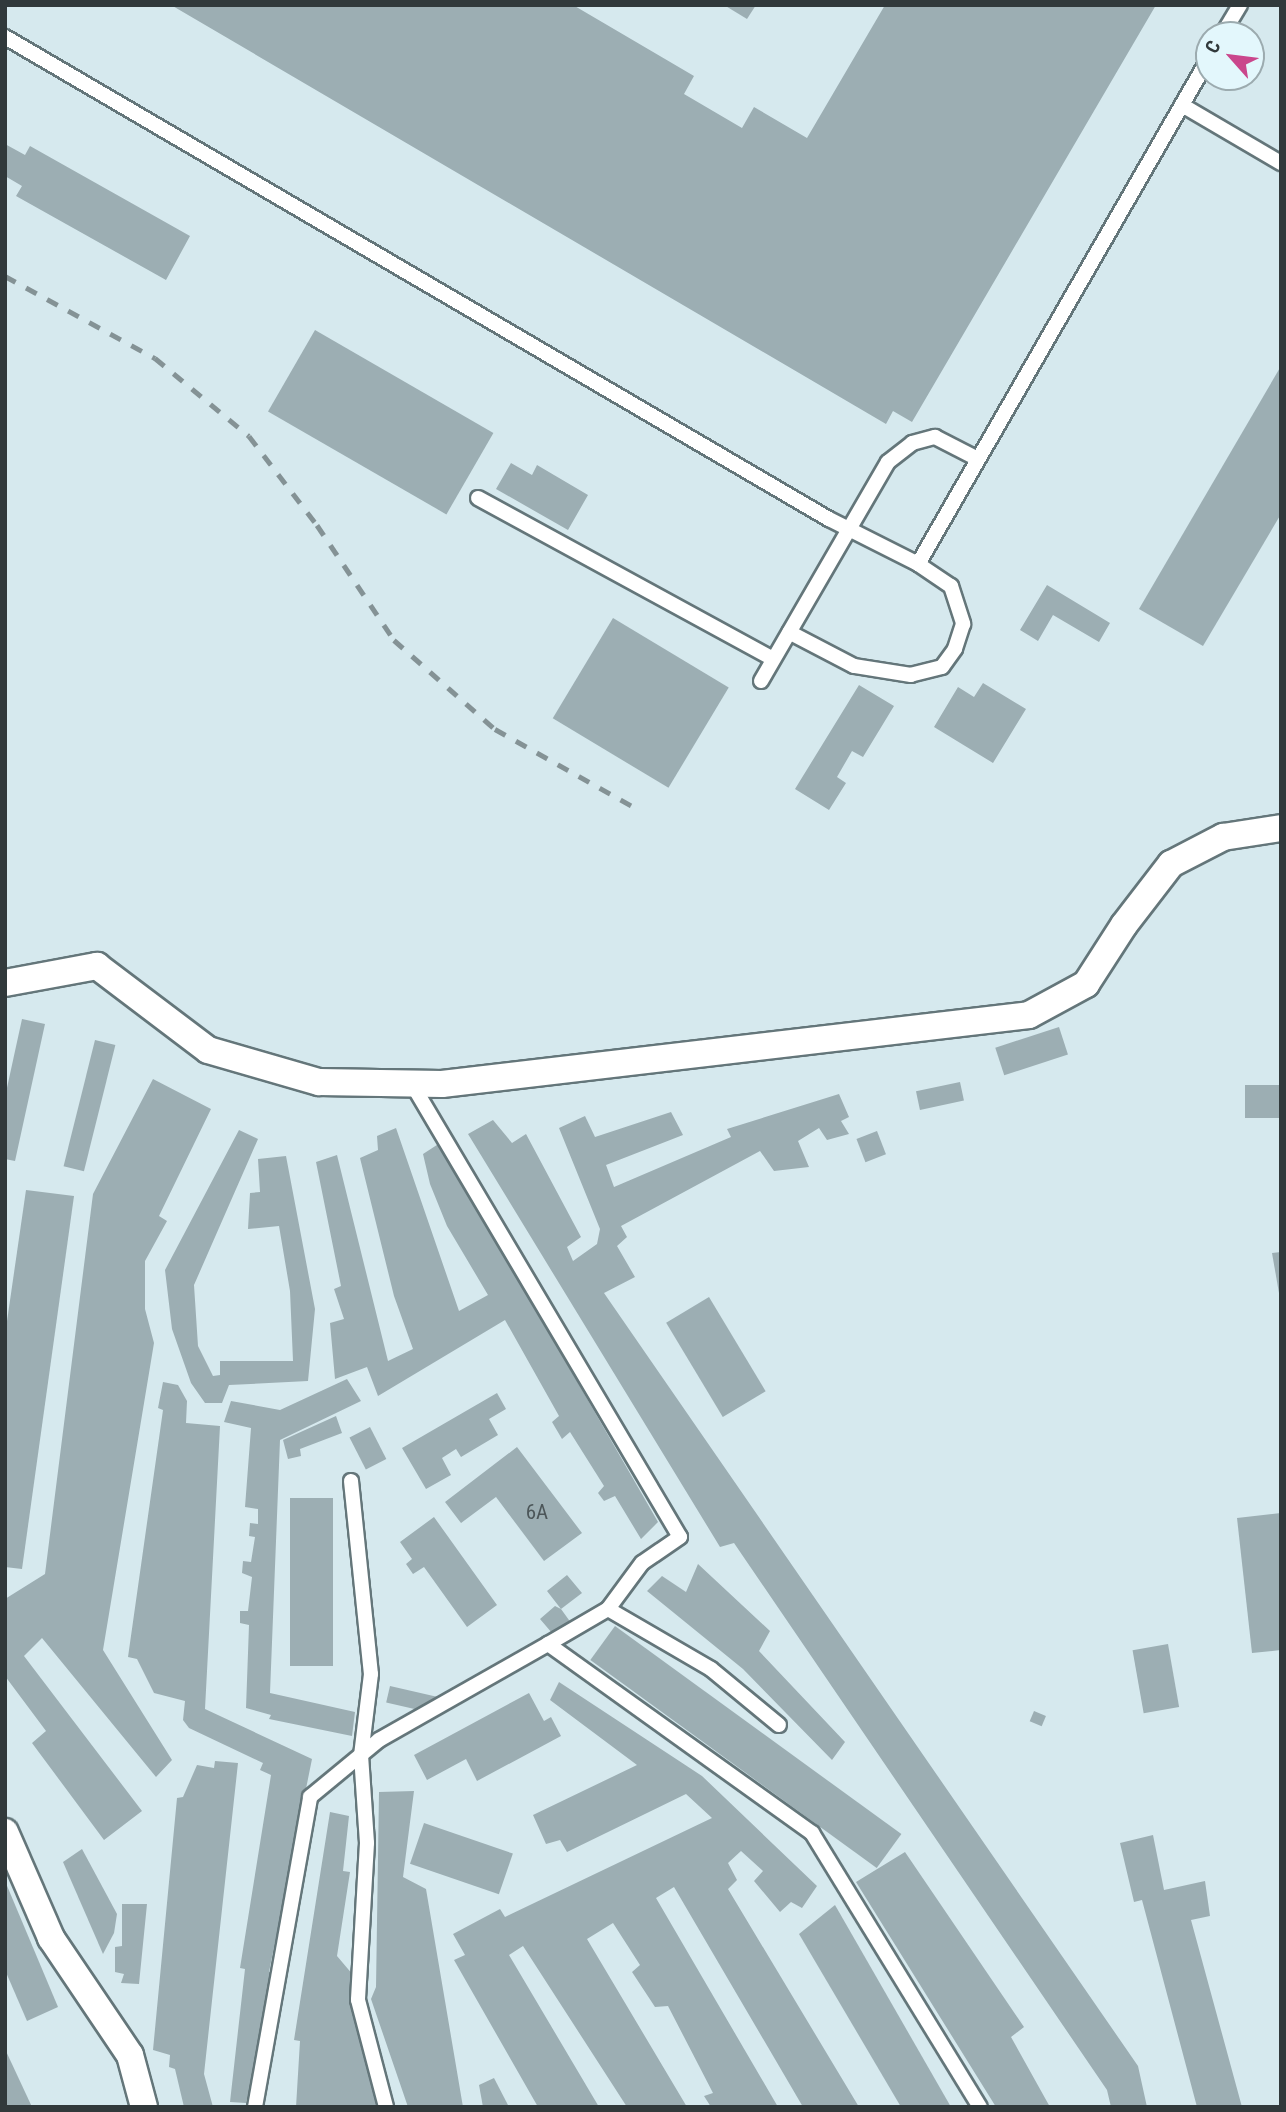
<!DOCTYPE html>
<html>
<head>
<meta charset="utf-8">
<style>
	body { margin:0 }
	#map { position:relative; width:1286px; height:2112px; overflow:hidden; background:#d6e9ee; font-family:"Roboto Condensed",sans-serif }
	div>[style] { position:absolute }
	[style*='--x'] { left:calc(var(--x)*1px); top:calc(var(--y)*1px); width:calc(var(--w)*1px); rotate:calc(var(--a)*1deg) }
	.building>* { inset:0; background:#9caeb3; transform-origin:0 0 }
	.roads { filter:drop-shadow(2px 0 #64767a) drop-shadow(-2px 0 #64767a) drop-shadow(0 2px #64767a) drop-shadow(0 -2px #64767a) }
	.service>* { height:14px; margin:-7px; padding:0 7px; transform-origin:7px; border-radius:7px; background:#fff }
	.minor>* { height:26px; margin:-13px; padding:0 13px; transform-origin:13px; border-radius:13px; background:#fff }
	.rail>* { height:5px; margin-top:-2.5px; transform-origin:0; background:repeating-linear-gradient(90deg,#849295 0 12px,transparent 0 24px) }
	span { translate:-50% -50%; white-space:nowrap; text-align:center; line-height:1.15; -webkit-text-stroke:6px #e3f7fc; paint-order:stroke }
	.number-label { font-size:21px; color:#4c5659 }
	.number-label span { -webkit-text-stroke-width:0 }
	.frame { position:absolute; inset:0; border:7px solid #31393b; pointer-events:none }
	.north { position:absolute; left:1195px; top:21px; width:70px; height:70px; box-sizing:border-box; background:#e3f7fc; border:2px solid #9cabaf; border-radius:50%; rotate:298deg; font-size:19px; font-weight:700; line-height:28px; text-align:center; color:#31393b }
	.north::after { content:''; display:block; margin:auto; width:24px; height:32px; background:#ca468c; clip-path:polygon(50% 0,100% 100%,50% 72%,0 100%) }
</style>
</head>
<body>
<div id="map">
	<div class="building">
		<div style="clip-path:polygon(171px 5px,573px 5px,694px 76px,684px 94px,742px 128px,754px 107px,807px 138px,885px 5px,1156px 5px,912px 422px,893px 411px,886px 424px)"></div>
		<div style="clip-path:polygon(724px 5px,756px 5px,747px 19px)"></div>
		<div style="clip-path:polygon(5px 144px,25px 155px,30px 146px,190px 236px,166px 280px,16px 196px,22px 186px,5px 176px)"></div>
		<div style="left:315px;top:330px;width:206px;height:94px;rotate:30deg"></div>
		<div style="clip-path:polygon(1281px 366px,1281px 514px,1203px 646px,1139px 609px)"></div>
		<div style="clip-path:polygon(511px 463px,532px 475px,537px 465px,588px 495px,568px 530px,496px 489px)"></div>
		<div style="clip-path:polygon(1047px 585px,1110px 623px,1099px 642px,1053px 615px,1038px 641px,1020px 630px)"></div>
		<div style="left:613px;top:618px;width:135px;height:117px;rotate:31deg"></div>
		<div style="clip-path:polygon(983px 683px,1026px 709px,993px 763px,934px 727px,958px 687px,974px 697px)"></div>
		<div style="clip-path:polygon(859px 685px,894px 706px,863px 757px,852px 751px,837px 777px,846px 783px,829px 810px,795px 789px)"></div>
		<div style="clip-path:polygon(22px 1019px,45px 1024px,15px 1161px,5px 1159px,5px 1097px)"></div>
		<div style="left:1059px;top:1027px;width:29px;height:67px;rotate:72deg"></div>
		<div style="left:95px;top:1040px;width:21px;height:130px;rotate:14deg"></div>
		<div style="clip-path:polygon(153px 1079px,211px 1109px,159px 1216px,167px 1221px,145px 1261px,145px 1309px,154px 1343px,103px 1650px,172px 1760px,156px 1777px,42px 1638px,24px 1656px,142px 1811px,104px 1840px,32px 1743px,46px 1731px,5px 1676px,5px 1599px,45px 1574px,93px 1194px)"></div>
		<div style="left:960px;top:1082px;width:19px;height:45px;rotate:78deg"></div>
		<div style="left:1281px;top:1085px;width:33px;height:36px;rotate:90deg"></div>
		<div style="clip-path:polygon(839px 1094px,849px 1117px,841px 1121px,849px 1134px,827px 1140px,819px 1128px,798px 1141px,809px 1167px,774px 1171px,760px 1151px,621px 1226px,627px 1237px,617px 1246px,635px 1277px,604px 1293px,1138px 2066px,1147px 2107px,1111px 2107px,1107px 2090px,734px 1543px,720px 1547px,468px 1134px,493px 1120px,512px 1143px,526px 1134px,581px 1237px,567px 1247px,573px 1261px,597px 1244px,600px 1229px,559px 1128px,585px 1116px,595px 1137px,671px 1112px,683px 1135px,606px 1165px,614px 1187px,731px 1137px,727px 1129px)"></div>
		<div style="clip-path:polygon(396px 1128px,459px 1311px,488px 1295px,447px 1226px,430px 1184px,423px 1154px,440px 1143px,658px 1522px,641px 1539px,615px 1496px,604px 1501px,598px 1493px,604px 1486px,570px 1432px,562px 1439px,552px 1422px,559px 1416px,505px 1320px,378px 1396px,367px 1367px,335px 1379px,330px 1323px,344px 1319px,334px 1289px,341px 1286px,316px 1162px,337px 1155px,388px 1361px,413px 1349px,394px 1296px,360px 1158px,378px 1150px,377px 1136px)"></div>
		<div style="clip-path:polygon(239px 1130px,258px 1139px,194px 1285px,198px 1346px,213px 1376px,220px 1375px,220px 1361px,293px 1361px,290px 1291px,279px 1226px,248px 1229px,250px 1193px,260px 1192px,258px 1159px,286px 1156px,315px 1309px,308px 1381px,229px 1385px,222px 1403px,205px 1403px,191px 1383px,172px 1329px,165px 1270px)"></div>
		<div style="left:877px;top:1131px;width:25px;height:22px;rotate:69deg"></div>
		<div style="clip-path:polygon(26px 1190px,74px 1196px,22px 1569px,5px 1567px,5px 1335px)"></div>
		<div style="clip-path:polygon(1281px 1252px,1281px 1293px,1279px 1293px,1272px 1253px)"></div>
		<div style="left:709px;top:1297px;width:110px;height:50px;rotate:59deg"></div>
		<div style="clip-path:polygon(347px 1379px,361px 1401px,280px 1440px,270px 1693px,355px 1712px,352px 1736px,269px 1719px,271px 1715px,246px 1708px,249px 1625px,240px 1623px,240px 1611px,248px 1611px,252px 1577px,242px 1573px,243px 1561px,251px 1562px,255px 1537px,249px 1536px,250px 1523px,258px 1524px,258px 1509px,245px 1507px,251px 1428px,224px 1422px,231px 1401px,280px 1410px)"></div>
		<div style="clip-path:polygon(163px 1382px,178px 1385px,187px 1401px,186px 1423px,220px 1426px,205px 1709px,312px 1759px,269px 1972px,278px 1974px,246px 2103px,230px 2102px,245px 1969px,240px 1968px,271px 1775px,260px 1770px,263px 1763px,189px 1728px,183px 1720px,185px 1701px,154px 1693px,137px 1659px,128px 1657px,163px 1410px,158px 1408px)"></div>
		<div style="clip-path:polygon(497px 1393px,506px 1409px,489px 1419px,498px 1435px,461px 1457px,456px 1449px,442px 1458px,451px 1475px,426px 1489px,402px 1448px)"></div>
		<div style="clip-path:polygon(336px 1416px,342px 1433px,300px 1449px,301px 1456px,288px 1459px,283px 1440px)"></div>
		<div style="left:370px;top:1427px;width:36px;height:23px;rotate:63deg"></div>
		<div style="clip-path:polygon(517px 1447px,582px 1533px,544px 1561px,496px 1497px,461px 1523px,445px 1502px)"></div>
		<div style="left:290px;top:1498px;width:43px;height:168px"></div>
		<div style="clip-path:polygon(1281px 1513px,1281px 1650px,1252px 1653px,1237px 1518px)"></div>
		<div style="clip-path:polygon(434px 1517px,497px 1605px,467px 1627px,424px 1567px,413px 1574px,406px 1564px,412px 1559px,400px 1542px)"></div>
		<div style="clip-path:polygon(698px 1564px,770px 1631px,759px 1651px,845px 1742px,832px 1760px,743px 1669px,647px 1591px,662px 1576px,686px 1592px)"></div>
		<div style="clip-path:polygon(567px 1575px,582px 1593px,561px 1609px,574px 1627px,558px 1640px,540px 1619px,555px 1606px,561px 1609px,547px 1591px)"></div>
		<div style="left:615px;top:1626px;width:354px;height:42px;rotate:36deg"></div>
		<div style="left:1168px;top:1644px;width:64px;height:36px;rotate:80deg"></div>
		<div style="clip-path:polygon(559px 1682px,702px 1776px,817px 1886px,802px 1908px,791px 1902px,780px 1912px,754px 1881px,763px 1871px,741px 1851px,728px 1863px,737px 1880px,728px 1889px,859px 2107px,803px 2107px,674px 1887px,656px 1898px,778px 2107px,711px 2107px,704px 2096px,713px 2093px,668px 2006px,655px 2007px,632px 1972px,640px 1965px,613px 1923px,587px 1939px,687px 2107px,627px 2107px,523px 1946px,509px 1955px,599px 2107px,538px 2107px,454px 1960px,465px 1955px,453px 1934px,500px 1909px,505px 1917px,712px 1818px,686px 1794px,567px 1852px,560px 1840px,546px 1844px,533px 1815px,637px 1765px,550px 1700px)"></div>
		<div style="left:390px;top:1686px;width:48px;height:17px;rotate:13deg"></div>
		<div style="clip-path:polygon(529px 1693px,544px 1721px,551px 1717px,561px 1736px,477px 1781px,466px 1759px,427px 1780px,414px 1755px)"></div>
		<div style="left:1034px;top:1711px;width:13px;height:11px;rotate:23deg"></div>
		<div style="clip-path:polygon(215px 1761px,238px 1763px,204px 2074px,213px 2107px,184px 2107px,175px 2069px,169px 2067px,170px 2055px,153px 2050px,177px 1798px,183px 1797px,197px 1765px,214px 1768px)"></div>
		<div style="clip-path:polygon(414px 1791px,403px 1877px,426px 1889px,463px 2107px,408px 2107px,371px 1999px,376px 1987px,379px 1792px)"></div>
		<div style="clip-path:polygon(330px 1812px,349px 1816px,343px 1871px,350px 1872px,337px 1956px,359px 1982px,377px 2107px,296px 2107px,300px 2041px,294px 2040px)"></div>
		<div style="left:424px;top:1823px;width:94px;height:43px;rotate:19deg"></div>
		<div style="clip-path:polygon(1153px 1835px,1164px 1890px,1205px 1881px,1210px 1916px,1191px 1920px,1242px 2107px,1197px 2107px,1142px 1900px,1134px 1902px,1120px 1843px)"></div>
		<div style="clip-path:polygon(82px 1849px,117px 1914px,114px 1933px,103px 1954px,63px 1862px)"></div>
		<div style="clip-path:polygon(905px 1852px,1024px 2027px,1011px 2037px,1050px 2107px,996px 2107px,856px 1882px)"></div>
		<div style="clip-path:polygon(5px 1881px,58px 2007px,27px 2021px,5px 1970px)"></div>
		<div style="clip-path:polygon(122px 1904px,147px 1904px,139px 1984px,121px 1983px,124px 1974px,115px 1972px,115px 1947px,122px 1946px)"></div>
		<div style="clip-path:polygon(835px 1905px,951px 2107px,901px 2107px,799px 1934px)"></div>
		<div style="clip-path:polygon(5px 2049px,32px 2107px,5px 2107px)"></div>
		<div style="clip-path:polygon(494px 2078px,509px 2107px,483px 2107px,479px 2085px)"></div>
	</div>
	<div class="roads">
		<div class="service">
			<div style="--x:1222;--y:35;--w:35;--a:-59"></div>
			<div style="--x:5;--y:37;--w:955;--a:30.33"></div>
			<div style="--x:829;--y:519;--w:100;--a:26.8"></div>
			<div style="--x:918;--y:564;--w:40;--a:34"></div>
			<div style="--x:951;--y:586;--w:40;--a:72"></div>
			<div style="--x:963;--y:624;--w:26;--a:108"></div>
			<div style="--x:955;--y:649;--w:22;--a:126"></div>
			<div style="--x:942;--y:667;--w:32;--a:166"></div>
			<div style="--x:911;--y:675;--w:58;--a:-171"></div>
			<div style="--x:854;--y:666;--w:73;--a:-152.4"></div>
			<div style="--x:1182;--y:105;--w:115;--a:30.4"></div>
			<div style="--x:478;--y:498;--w:336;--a:28.6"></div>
			<div style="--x:918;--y:564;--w:584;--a:-60.1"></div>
			<div style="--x:761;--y:681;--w:253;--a:-59.9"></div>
			<div style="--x:888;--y:462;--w:31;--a:-38"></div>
			<div style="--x:912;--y:443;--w:24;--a:-15"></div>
			<div style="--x:935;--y:437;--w:46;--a:27.1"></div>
			<div style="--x:412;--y:1084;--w:526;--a:59.39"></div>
			<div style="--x:680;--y:1537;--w:46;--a:145.6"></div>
			<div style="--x:642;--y:1563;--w:57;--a:126.5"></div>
			<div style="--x:608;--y:1609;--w:69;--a:149.7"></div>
			<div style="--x:351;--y:1481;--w:194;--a:84.1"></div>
			<div style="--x:371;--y:1674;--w:82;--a:97"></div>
			<div style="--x:361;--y:1755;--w:88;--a:86.1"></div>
			<div style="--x:367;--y:1843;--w:157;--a:93.3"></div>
			<div style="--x:358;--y:2000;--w:111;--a:75.3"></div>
			<div style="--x:608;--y:1609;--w:119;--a:30.2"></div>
			<div style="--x:711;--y:1669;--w:88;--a:39.5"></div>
			<div style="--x:255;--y:2107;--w:315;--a:-79.9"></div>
			<div style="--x:310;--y:1797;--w:89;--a:-39.6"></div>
			<div style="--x:379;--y:1740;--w:194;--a:-29.6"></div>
			<div style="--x:548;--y:1644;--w:325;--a:35.6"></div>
			<div style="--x:812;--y:1833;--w:321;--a:58.5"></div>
		</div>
		<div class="minor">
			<div style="--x:5;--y:983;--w:94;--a:-10.5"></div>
			<div style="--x:97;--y:966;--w:139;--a:37.1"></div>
			<div style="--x:208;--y:1050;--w:116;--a:16.1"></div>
			<div style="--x:319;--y:1082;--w:123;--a:0.9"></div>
			<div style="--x:442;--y:1084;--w:591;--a:-6.7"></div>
			<div style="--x:1029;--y:1015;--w:65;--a:-28.5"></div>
			<div style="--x:1086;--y:984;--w:70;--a:-57.2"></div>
			<div style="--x:1124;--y:925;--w:77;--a:-52.4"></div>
			<div style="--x:1171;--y:864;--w:59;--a:-27.4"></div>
			<div style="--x:1223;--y:837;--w:59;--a:-8.8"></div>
			<div style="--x:5;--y:1832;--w:116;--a:66.5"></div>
			<div style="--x:51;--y:1938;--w:141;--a:56"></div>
			<div style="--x:130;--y:2055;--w:54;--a:74.9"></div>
		</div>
	</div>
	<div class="rail">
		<div style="--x:5;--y:276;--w:171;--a:28.7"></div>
		<div style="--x:155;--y:358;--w:122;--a:39.7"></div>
		<div style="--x:249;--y:436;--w:112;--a:52.6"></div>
		<div style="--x:317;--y:525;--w:138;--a:56.2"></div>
		<div style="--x:394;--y:640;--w:135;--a:41.4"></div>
		<div style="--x:495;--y:729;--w:159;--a:29.3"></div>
	</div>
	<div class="number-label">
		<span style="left:537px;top:1512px">6А</span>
	</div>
	<div class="frame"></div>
	<div class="north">С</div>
</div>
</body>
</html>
